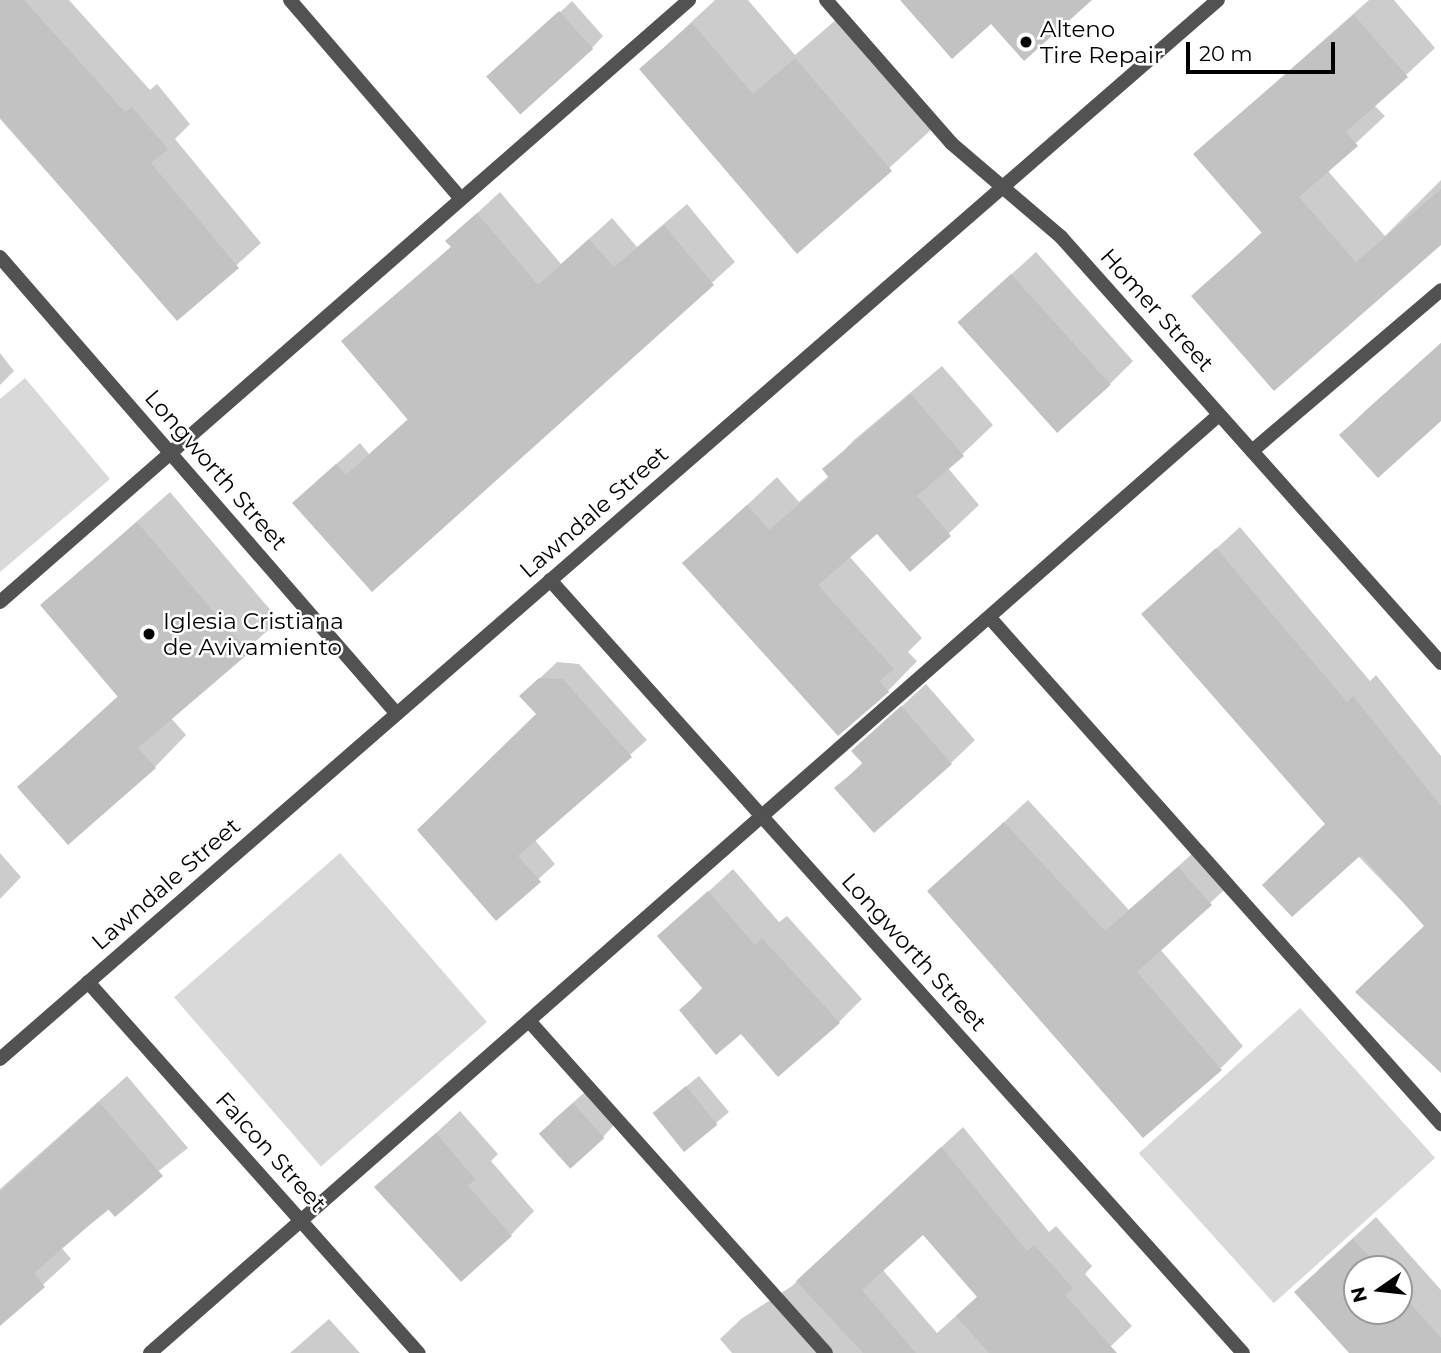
<!DOCTYPE html>
<html>
<head>
<meta charset="utf-8">
<style>
	body { margin:0 }
	#map { position:relative; width:1441px; height:1353px; overflow:hidden; background:#fff; font-family:Montserrat,sans-serif }
	div>[style] { position:absolute }
	[style*='--x'] { left:calc(var(--x)*1px); top:calc(var(--y)*1px); width:calc(var(--w)*1px); rotate:calc(var(--a)*1deg) }
	.green>* { inset:0; background:#d9d9d9; transform-origin:0 0 }
	.shadow>* { inset:0; background:#0003 }
	.building>* { inset:0; background:#c2c2c2; transform-origin:0 0 }
	.service>* { height:14px; margin:-7px; padding:0 7px; transform-origin:7px; border-radius:7px; background:#525252 }
	.minor>* { height:14px; margin:-7px; padding:0 7px; transform-origin:7px; border-radius:7px; background:#525252 }
	.dots>* { width:19px; height:19px; translate:-50% -50%; box-sizing:border-box; border:4px solid #fff; border-radius:50% }
	span { translate:-50% -50%; white-space:nowrap; text-align:center; line-height:1.15; -webkit-text-stroke:5px #fff; paint-order:stroke }
	.poi-label { font-size:23px; color:#000 }
	.left { translate:0 -50%; text-align:left }
	.street-label { font-size:23px; color:#000 }
	.north { position:absolute; left:1343px; top:1255px; width:70px; height:70px; box-sizing:border-box; background:#fff; border:2px solid #999; border-radius:50%; rotate:256deg; font-size:19px; font-weight:700; line-height:28px; text-align:center; color:#000 }
	.north::after { content:''; display:block; margin:auto; width:24px; height:32px; background:#000; clip-path:polygon(50% 0,100% 100%,50% 72%,0 100%) }
	.scale { position:absolute; left:1186px; top:42px; width:149px; height:32px; box-sizing:border-box; border:4px solid #000; border-top:0; padding-left:9px; font-size:21px; line-height:24px; white-space:nowrap; color:#000; -webkit-text-stroke:5px #fff; paint-order:stroke }
</style>
</head>
<body>
<div id="map">
	<div class="green">
		<div style="clip-path:polygon(25px 378px,110px 479px,0 572px,0 399px)"></div>
		<div style="left:340px;top:853px;width:224px;height:220px;rotate:49deg"></div>
		<div style="left:1300px;top:1008px;width:202px;height:217px;rotate:48deg"></div>
	</div>
	<div class="shadow">
		<div style="clip-path:polygon(0 0,69px 0,150px 90px,157px 84px,190px 124px,175px 139px,261px 243px,177px 319px,0 119px)"></div>
		<div style="clip-path:polygon(715px 0,748px 0,795px 55px,837px 19px,932px 129px,797px 252px,641px 69px)"></div>
		<div style="clip-path:polygon(1369px 0,1394px 0,1435px 48px,1374px 105px,1385px 116px,1327px 170px,1385px 236px,1441px 180px,1441px 242px,1274px 389px,1194px 296px,1263px 231px,1195px 154px)"></div>
		<div style="clip-path:polygon(572px 1px,603px 36px,592px 48px,502px 67px)"></div>
		<div style="clip-path:polygon(500px 192px,561px 264px,612px 218px,637px 247px,687px 204px,735px 262px,372px 590px,317px 481px,360px 443px,369px 454px,409px 418px,343px 342px,452px 246px,447px 241px)"></div>
		<div style="clip-path:polygon(1036px 252px,1133px 361px,1110px 384px,959px 322px)"></div>
		<div style="clip-path:polygon(1441px 343px,1441px 419px,1341px 435px,1365px 411px)"></div>
		<div style="clip-path:polygon(0 353px,14px 371px,0 385px)"></div>
		<div style="clip-path:polygon(942px 366px,993px 425px,948px 468px,979px 505px,910px 570px,878px 532px,849px 556px,922px 638px,908px 652px,917px 661px,888px 691px,685px 563px,777px 477px,799px 502px,830px 475px,825px 470px,854px 440px)"></div>
		<div style="clip-path:polygon(170px 492px,279px 620px,171px 718px,186px 735px,155px 767px,19px 787px,119px 695px,42px 605px)"></div>
		<div style="clip-path:polygon(1240px 527px,1370px 681px,1376px 675px,1441px 756px,1441px 1055px,1426px 926px,1327px 824px,1144px 614px)"></div>
		<div style="clip-path:polygon(557px 662px,579px 664px,647px 740px,534px 839px,555px 864px,496px 918px,538px 714px,538px 680px)"></div>
		<div style="clip-path:polygon(926px 684px,975px 740px,951px 763px,837px 788px,863px 762px,853px 751px)"></div>
		<div style="clip-path:polygon(1028px 800px,1129px 910px,1202px 845px,1234px 881px,1160px 949px,1243px 1046px,1221px 1068px,929px 891px)"></div>
		<div style="clip-path:polygon(0 853px,21px 877px,0 899px)"></div>
		<div style="clip-path:polygon(733px 869px,779px 922px,787px 916px,862px 999px,839px 1022px,741px 1032px,681px 1010px,703px 987px,659px 937px)"></div>
		<div style="clip-path:polygon(127px 1076px,188px 1148px,61px 1247px,71px 1259px,0 1324px,0 1189px)"></div>
		<div style="clip-path:polygon(699px 1076px,729px 1112px,685px 1150px,667px 1102px)"></div>
		<div style="clip-path:polygon(585px 1092px,614px 1125px,603px 1137px,551px 1122px)"></div>
		<div style="clip-path:polygon(460px 1111px,498px 1154px,491px 1161px,534px 1211px,511px 1235px,377px 1187px)"></div>
		<div style="clip-path:polygon(evenodd,963px 1127px,1049px 1232px,1056px 1226px,1092px 1266px,1085px 1274px,1132px 1326px,1111px 1346px,1104px 1353px,732px 1353px,720px 1339px,741px 1319px,792px 1286px,963px 1127px,923px 1233px,978px 1296px,937px 1333px,882px 1269px,923px 1233px)"></div>
		<div style="clip-path:polygon(evenodd,1376px 1217px,1441px 1290px,1441px 1353px,1351px 1353px,1319px 1269px,1376px 1217px,1357px 1269px,1399px 1269px,1399px 1311px,1357px 1311px,1357px 1269px)"></div>
		<div style="clip-path:polygon(329px 1319px,360px 1353px,290px 1353px)"></div>
	</div>
	<div class="building">
		<div style="clip-path:polygon(0 0,24px 0,125px 112px,132px 107px,168px 149px,151px 163px,239px 268px,177px 321px,0 117px)"></div>
		<div style="clip-path:polygon(900px 0,1092px 0,1024px 61px,991px 24px,952px 59px)"></div>
		<div style="left:559px;top:11px;width:51px;height:98px;rotate:48deg"></div>
		<div style="clip-path:polygon(1354px 15px,1408px 77px,1346px 132px,1358px 146px,1299px 197px,1356px 262px,1441px 189px,1441px 245px,1274px 391px,1191px 296px,1262px 233px,1193px 154px)"></div>
		<div style="clip-path:polygon(692px 23px,753px 94px,795px 58px,892px 171px,797px 254px,639px 69px)"></div>
		<div style="clip-path:polygon(477px 213px,538px 285px,589px 239px,614px 267px,664px 225px,714px 285px,372px 592px,292px 503px,336px 464px,346px 475px,408px 420px,341px 341px,451px 247px,445px 241px)"></div>
		<div style="left:1011px;top:274px;width:149px;height:72px;rotate:48deg"></div>
		<div style="clip-path:polygon(1441px 343px,1441px 421px,1378px 478px,1339px 435px)"></div>
		<div style="clip-path:polygon(911px 394px,964px 456px,917px 496px,951px 536px,910px 572px,877px 534px,818px 585px,894px 669px,879px 681px,889px 692px,838px 736px,682px 563px,747px 505px,769px 530px,829px 478px,822px 469px)"></div>
		<div style="clip-path:polygon(137px 522px,249px 653px,138px 748px,156px 768px,68px 845px,17px 787px,118px 697px,40px 605px)"></div>
		<div style="clip-path:polygon(1216px 548px,1347px 702px,1353px 696px,1441px 806px,1441px 1073px,1355px 992px,1424px 926px,1361px 855px,1292px 917px,1262px 885px,1325px 824px,1141px 614px)"></div>
		<div style="clip-path:polygon(539px 678px,563px 679px,632px 757px,518px 856px,541px 882px,496px 921px,417px 830px,536px 714px,519px 696px)"></div>
		<div style="clip-path:polygon(901px 706px,952px 764px,874px 833px,834px 788px,863px 764px,851px 751px)"></div>
		<div style="clip-path:polygon(1004px 822px,1105px 931px,1178px 867px,1212px 905px,1137px 972px,1222px 1070px,1143px 1138px,927px 891px)"></div>
		<div style="clip-path:polygon(708px 891px,755px 945px,762px 938px,840px 1023px,778px 1077px,741px 1034px,716px 1055px,679px 1010px,703px 989px,657px 936px)"></div>
		<div style="left:686px;top:1086px;width:50px;height:43px;rotate:51deg"></div>
		<div style="clip-path:polygon(99px 1102px,163px 1176px,115px 1217px,108px 1209px,34px 1273px,45px 1287px,0 1326px,0 1192px)"></div>
		<div style="left:573px;top:1103px;width:47px;height:46px;rotate:48deg"></div>
		<div style="clip-path:polygon(436px 1133px,475px 1179px,468px 1186px,512px 1236px,461px 1282px,374px 1187px)"></div>
		<div style="clip-path:polygon(941px 1147px,1027px 1251px,1034px 1245px,1073px 1288px,1065px 1295px,1117px 1353px,989px 1353px,956px 1316px,977px 1297px,923px 1235px,862px 1290px,916px 1353px,863px 1353px,796px 1281px)"></div>
		<div style="clip-path:polygon(1353px 1239px,1380px 1269px,1357px 1269px,1357px 1311px,1399px 1311px,1399px 1291px,1441px 1338px,1441px 1353px,1349px 1353px,1294px 1292px)"></div>
	</div>
	<div class="service">
		<div style="--x:290;--y:0;--w:262;--a:49.3"></div>
		<div style="--x:1252;--y:451;--w:248;--a:-40.4"></div>
		<div style="--x:0;--y:602;--w:915;--a:-41.14"></div>
		<div style="--x:990;--y:618;--w:678;--a:48.29"></div>
		<div style="--x:530;--y:1022;--w:444;--a:48.2"></div>
		<div style="--x:150;--y:1353;--w:1422;--a:-41.27"></div>
	</div>
	<div class="minor">
		<div style="--x:826;--y:0;--w:190;--a:48.8"></div>
		<div style="--x:951;--y:143;--w:145;--a:40.5"></div>
		<div style="--x:1061;--y:237;--w:571;--a:48.27"></div>
		<div style="--x:0;--y:257;--w:605;--a:49.02"></div>
		<div style="--x:550;--y:580;--w:1038;--a:48.12"></div>
		<div style="--x:88;--y:982;--w:497;--a:48.3"></div>
		<div style="--x:0;--y:1059;--w:1614;--a:-41.01"></div>
	</div>
	<div class="dots">
		<div style="left:1026px;top:42px;background:#000"></div>
		<div style="left:149px;top:634px;background:#000"></div>
	</div>
	<div class="poi-label">
		<span class="left" style="left:1040px;top:42px">Alteno<br>Tire Repair</span>
		<span class="left" style="left:163px;top:634px">Iglesia Cristiana<br>de Avivamiento</span>
	</div>
	<div class="street-label">
		<span style="left:1157px;top:310px;rotate:48deg">Homer Street</span>
		<span style="left:216px;top:470px;rotate:49deg">Longworth Street</span>
		<span style="left:594px;top:512px;rotate:-41deg">Lawndale Street</span>
		<span style="left:166px;top:884px;rotate:-41deg">Lawndale Street</span>
		<span style="left:914px;top:952px;rotate:48deg">Longworth Street</span>
		<span style="left:271px;top:1152px;rotate:48deg">Falcon Street</span>
	</div>
	<div class="north">N</div>
	<div class="scale">20 m</div>
</div>
</body>
</html>
